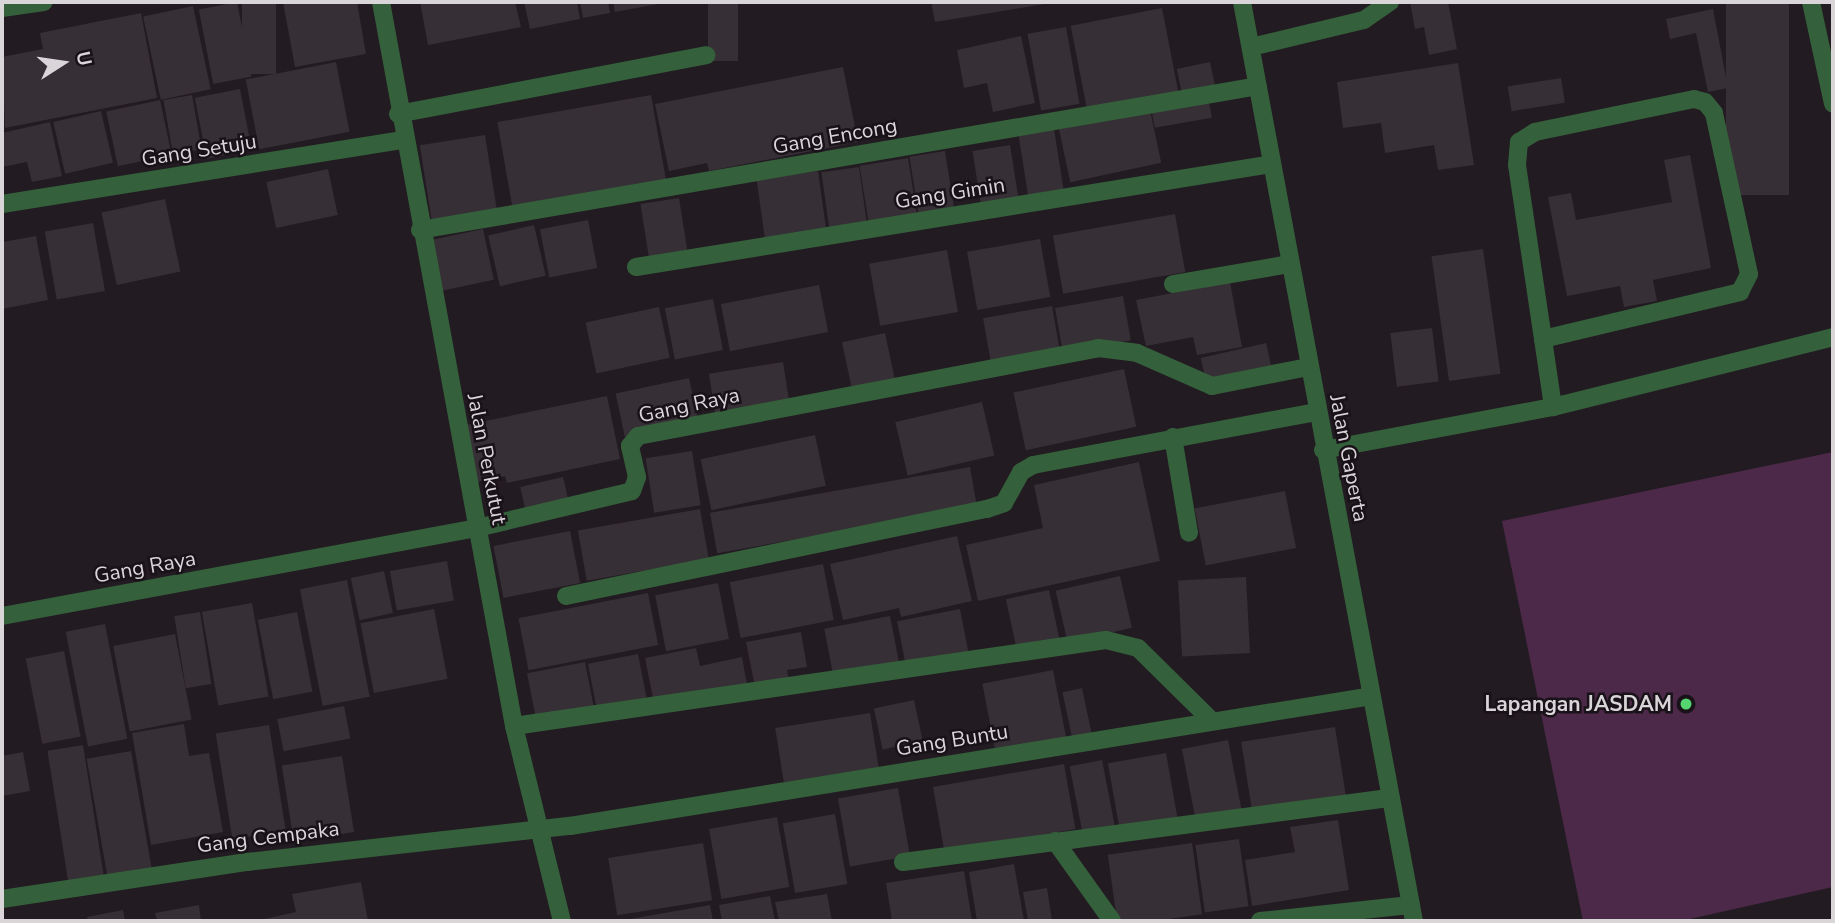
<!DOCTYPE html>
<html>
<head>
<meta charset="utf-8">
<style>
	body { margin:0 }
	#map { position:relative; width:1835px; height:923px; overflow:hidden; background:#221b21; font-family:"Nunito Sans",sans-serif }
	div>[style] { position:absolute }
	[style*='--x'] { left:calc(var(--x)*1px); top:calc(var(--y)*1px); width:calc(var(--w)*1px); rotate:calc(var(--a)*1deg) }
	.green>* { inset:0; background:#4c2948 }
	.building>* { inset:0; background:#362f35; transform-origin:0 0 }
	.service>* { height:18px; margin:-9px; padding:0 9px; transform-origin:9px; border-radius:9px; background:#34603b }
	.minor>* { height:18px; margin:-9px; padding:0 9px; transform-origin:9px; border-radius:9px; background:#34603b }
	.tertiary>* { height:18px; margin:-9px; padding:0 9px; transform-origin:9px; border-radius:9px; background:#34603b }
	.dots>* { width:19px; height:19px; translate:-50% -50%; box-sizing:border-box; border:4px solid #191218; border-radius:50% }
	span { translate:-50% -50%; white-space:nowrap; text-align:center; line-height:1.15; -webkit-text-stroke:5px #191218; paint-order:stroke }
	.street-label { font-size:21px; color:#dad5d9 }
	.poi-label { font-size:21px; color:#dad5d9; font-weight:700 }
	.right { translate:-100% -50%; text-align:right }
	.frame { position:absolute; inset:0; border:4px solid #dad5d9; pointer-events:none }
	.north { position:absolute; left:28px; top:28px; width:70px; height:70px; -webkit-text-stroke:5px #191218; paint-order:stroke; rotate:78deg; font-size:19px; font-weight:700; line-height:28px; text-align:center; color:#dad5d9 }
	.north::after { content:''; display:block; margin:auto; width:24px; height:32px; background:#dad5d9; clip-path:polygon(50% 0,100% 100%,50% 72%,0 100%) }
</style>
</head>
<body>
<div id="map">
	<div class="green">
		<div style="clip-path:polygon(1833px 452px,1833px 887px,1681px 921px,1583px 921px,1502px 521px)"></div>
	</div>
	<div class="building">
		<div style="left:237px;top:2px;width:76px;height:39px;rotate:79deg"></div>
		<div style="left:242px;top:2px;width:34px;height:72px"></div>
		<div style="clip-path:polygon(283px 2px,357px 2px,366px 54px,295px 67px)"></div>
		<div style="clip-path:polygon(420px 2px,515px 2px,521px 27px,428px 45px)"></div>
		<div style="clip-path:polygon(524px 2px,577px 2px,580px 19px,530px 29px)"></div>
		<div style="clip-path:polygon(580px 2px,608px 2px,610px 13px,583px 18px)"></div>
		<div style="clip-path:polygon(613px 2px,663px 2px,664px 3px,615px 12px)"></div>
		<div style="left:708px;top:2px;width:30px;height:59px"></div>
		<div style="clip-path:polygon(931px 2px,1051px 2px,1051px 3px,935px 22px)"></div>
		<div style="clip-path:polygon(1410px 2px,1448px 2px,1457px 49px,1429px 55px,1424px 27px,1415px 29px)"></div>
		<div style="left:1726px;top:2px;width:63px;height:193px"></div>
		<div style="left:193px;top:6px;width:85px;height:51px;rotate:78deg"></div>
		<div style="left:1162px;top:8px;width:90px;height:93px;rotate:79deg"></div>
		<div style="clip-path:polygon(1713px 9px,1728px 88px,1708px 92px,1696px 33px,1670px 39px,1666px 19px)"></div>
		<div style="clip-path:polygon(141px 13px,157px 98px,5px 128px,2px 57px,43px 49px,40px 33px)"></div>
		<div style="left:1066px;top:27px;width:78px;height:39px;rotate:80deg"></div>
		<div style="clip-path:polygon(1021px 36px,1035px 103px,993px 112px,987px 83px,964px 88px,957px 50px)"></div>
		<div style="left:336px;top:62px;width:71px;height:92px;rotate:79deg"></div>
		<div style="left:1210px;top:62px;width:25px;height:34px;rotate:78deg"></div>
		<div style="clip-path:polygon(1458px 63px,1474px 165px,1438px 170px,1434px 145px,1385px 153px,1381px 123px,1343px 128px,1337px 82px)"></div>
		<div style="clip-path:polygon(843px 67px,858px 142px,709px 171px,707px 163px,669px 171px,655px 104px)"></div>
		<div style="left:1561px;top:78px;width:25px;height:54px;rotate:81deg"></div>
		<div style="left:240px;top:89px;width:62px;height:46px;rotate:79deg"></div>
		<div style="left:192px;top:95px;width:55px;height:29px;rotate:80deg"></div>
		<div style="left:651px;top:95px;width:90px;height:156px;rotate:80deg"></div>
		<div style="left:1208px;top:96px;width:22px;height:58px;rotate:80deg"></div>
		<div style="left:160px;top:100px;width:56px;height:55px;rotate:78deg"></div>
		<div style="left:1150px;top:110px;width:54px;height:93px;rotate:78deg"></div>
		<div style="left:101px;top:111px;width:53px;height:49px;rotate:77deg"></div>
		<div style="clip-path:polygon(50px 122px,62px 176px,32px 182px,27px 162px,2px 167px,2px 133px)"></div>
		<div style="left:1054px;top:129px;width:63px;height:36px;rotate:81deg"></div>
		<div style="left:485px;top:135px;width:76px;height:66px;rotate:81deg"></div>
		<div style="left:1010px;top:145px;width:56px;height:38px;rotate:81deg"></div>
		<div style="left:945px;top:151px;width:62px;height:36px;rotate:81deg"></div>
		<div style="clip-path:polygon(1690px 155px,1711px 268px,1653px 280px,1657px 301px,1624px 307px,1620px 286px,1567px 296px,1548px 197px,1571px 193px,1576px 220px,1672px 202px,1664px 160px)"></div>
		<div style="left:908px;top:158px;width:60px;height:49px;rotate:81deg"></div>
		<div style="left:859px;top:167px;width:59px;height:38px;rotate:82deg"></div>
		<div style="left:328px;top:169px;width:47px;height:63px;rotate:78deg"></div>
		<div style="left:818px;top:171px;width:63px;height:62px;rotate:82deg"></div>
		<div style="left:679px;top:198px;width:56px;height:39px;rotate:81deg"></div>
		<div style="left:165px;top:199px;width:74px;height:65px;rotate:78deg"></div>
		<div style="left:1175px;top:214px;width:59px;height:124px;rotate:80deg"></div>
		<div style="left:588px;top:220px;width:49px;height:49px;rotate:79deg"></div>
		<div style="left:93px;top:223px;width:69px;height:49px;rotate:80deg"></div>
		<div style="left:534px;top:225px;width:52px;height:47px;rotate:77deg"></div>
		<div style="left:483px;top:229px;width:52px;height:54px;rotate:78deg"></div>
		<div style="clip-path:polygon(36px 236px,48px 300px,2px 309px,2px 242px)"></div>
		<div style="left:1040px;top:239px;width:59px;height:74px;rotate:80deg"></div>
		<div style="left:1483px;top:249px;width:126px;height:52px;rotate:82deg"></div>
		<div style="left:947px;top:250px;width:63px;height:79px;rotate:80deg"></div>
		<div style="clip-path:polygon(1230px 282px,1242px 347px,1197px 355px,1193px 337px,1146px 346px,1136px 300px)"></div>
		<div style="left:819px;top:285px;width:48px;height:100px;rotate:79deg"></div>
		<div style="left:1123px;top:296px;width:45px;height:69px;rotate:80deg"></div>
		<div style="left:713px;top:299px;width:52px;height:49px;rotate:79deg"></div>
		<div style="left:1052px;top:306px;width:47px;height:70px;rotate:80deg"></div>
		<div style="left:659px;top:307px;width:52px;height:75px;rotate:78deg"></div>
		<div style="left:1432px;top:328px;width:54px;height:42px;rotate:83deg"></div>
		<div style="left:885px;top:333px;width:52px;height:44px;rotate:78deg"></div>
		<div style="left:1266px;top:343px;width:27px;height:67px;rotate:77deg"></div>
		<div style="left:783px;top:362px;width:43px;height:75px;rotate:81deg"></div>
		<div style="left:1124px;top:369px;width:59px;height:113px;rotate:78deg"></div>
		<div style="left:689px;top:378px;width:44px;height:75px;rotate:78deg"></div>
		<div style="clip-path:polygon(607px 396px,620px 459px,507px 483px,505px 476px,473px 483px,461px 426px)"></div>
		<div style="left:982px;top:402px;width:55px;height:89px;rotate:77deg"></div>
		<div style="left:815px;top:435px;width:52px;height:117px;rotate:78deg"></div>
		<div style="left:692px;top:451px;width:55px;height:47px;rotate:81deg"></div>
		<div style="clip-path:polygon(1139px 462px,1160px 561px,978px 601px,966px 545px,1043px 528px,1034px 485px)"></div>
		<div style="left:970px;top:467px;width:41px;height:264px;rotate:80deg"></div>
		<div style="left:563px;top:477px;width:26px;height:44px;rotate:77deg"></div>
		<div style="left:1285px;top:491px;width:58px;height:92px;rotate:79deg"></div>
		<div style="left:700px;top:509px;width:51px;height:124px;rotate:80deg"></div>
		<div style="left:570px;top:531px;width:53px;height:78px;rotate:79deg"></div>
		<div style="clip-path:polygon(957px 536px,972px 601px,901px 617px,899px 608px,843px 620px,830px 564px)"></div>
		<div style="left:447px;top:561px;width:40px;height:58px;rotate:80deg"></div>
		<div style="left:823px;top:564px;width:57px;height:95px;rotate:79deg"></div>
		<div style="left:384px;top:571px;width:43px;height:34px;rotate:78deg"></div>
		<div style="left:1120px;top:576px;width:53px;height:66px;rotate:77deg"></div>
		<div style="left:1246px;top:577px;width:76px;height:68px;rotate:87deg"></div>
		<div style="left:347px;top:580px;width:119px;height:48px;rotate:79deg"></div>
		<div style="left:718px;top:583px;width:57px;height:64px;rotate:79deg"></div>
		<div style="left:1049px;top:590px;width:52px;height:44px;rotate:78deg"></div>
		<div style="left:648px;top:593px;width:53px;height:132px;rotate:79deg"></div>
		<div style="left:252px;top:603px;width:95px;height:51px;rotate:80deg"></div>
		<div style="left:434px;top:609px;width:71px;height:75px;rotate:79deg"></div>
		<div style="left:960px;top:609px;width:47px;height:64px;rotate:79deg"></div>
		<div style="left:200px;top:612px;width:73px;height:26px;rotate:81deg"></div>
		<div style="left:297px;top:612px;width:81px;height:40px;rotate:79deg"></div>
		<div style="left:890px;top:616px;width:49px;height:67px;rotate:79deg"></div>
		<div style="left:105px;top:624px;width:117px;height:40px;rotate:79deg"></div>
		<div style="clip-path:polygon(801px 632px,807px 667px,787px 670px,789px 681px,755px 687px,746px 642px)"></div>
		<div style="left:175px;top:634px;width:87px;height:63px;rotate:79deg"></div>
		<div style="clip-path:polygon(696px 648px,700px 666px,742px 657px,747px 685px,654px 703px,645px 658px)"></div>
		<div style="left:64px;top:651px;width:87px;height:39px;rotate:79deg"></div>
		<div style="left:638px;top:654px;width:48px;height:51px;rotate:79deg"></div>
		<div style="left:585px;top:662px;width:49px;height:59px;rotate:79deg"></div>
		<div style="left:1053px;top:670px;width:69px;height:72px;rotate:79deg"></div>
		<div style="left:1082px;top:688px;width:48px;height:20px;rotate:78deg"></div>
		<div style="left:914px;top:700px;width:42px;height:41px;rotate:78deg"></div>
		<div style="left:344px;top:706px;width:33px;height:68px;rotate:79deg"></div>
		<div style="left:870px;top:713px;width:55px;height:96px;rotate:81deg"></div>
		<div style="clip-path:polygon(184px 724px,189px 756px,209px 753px,223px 832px,151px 845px,132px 733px)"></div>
		<div style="left:269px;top:725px;width:107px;height:54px;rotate:81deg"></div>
		<div style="left:1335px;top:727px;width:70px;height:95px;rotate:81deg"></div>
		<div style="left:1228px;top:740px;width:71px;height:47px;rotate:79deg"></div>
		<div style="left:83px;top:745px;width:132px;height:36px;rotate:81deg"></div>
		<div style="left:131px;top:751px;width:124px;height:45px;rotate:80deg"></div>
		<div style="clip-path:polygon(23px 752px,30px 791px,2px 796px,2px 756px)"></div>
		<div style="left:1166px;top:753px;width:67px;height:59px;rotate:80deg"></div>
		<div style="left:342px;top:756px;width:77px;height:61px;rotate:81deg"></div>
		<div style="left:1102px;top:760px;width:70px;height:33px;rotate:79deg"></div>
		<div style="left:1064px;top:764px;width:66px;height:133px;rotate:80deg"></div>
		<div style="left:898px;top:788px;width:69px;height:61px;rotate:80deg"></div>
		<div style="left:835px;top:814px;width:71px;height:53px;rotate:80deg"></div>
		<div style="left:777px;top:817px;width:71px;height:69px;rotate:80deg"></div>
		<div style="clip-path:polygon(1338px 820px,1349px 890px,1252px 906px,1245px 860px,1295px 852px,1290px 827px)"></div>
		<div style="left:1239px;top:839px;width:68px;height:44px;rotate:82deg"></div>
		<div style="left:703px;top:843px;width:58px;height:96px;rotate:81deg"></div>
		<div style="left:1192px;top:843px;width:72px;height:85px;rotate:82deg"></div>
		<div style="clip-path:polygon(1014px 864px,1024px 921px,977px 921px,969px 872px)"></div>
		<div style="clip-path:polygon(964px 871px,972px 921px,892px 921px,886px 883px)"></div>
		<div style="clip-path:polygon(361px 882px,368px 921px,255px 921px,296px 912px,292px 894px)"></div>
		<div style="clip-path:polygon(1047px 888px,1052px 921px,1028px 921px,1023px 892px)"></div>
		<div style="clip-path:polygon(827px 894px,832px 921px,779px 921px,775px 902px)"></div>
		<div style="clip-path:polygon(770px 896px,775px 921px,722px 921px,719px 905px)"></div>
		<div style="clip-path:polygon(199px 905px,201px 921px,157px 921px,155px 913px)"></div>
		<div style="clip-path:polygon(710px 905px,713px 921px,624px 921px,624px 920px)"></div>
		<div style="clip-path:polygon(123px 910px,125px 921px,88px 921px,87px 917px)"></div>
	</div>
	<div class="service">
		<div style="--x:1811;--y:2;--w:104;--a:77.8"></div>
		<div style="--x:1251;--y:47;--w:116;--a:-13.4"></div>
		<div style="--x:1364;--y:20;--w:32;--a:-35"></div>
		<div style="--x:1173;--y:284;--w:119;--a:-9.7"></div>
		<div style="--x:1543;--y:339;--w:203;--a:-13.4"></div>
		<div style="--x:1740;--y:292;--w:20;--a:-63"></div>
		<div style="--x:1749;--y:274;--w:165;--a:-102.3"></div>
		<div style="--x:1714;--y:113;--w:14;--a:-129"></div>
		<div style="--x:1705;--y:102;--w:11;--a:-165"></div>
		<div style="--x:1694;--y:99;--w:162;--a:168.3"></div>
		<div style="--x:1535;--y:132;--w:19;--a:148"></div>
		<div style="--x:1519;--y:142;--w:23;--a:95"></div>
		<div style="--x:1517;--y:165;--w:176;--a:81.5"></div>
		<div style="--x:1543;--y:339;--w:69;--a:81.6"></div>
		<div style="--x:1173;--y:437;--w:97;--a:80.5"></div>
	</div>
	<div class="minor">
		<div style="--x:381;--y:2;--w:736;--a:79.59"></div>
		<div style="--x:514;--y:726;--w:201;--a:76.2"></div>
		<div style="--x:2;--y:8;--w:42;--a:-8.1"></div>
		<div style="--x:398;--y:114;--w:314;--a:-10.8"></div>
		<div style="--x:2;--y:204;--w:406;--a:-9.1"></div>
		<div style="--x:420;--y:230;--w:850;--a:-9.75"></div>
		<div style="--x:636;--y:267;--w:644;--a:-9.2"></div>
		<div style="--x:1323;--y:450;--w:234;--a:-10.6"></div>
		<div style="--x:1553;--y:407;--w:289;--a:-14"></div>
		<div style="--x:566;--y:596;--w:430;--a:-11.7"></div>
		<div style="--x:987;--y:509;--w:18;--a:-19"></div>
		<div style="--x:1004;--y:503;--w:35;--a:-61"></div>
		<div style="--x:1021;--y:472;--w:14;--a:-30"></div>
		<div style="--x:1033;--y:465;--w:289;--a:-10.6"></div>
		<div style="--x:2;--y:616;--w:483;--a:-10.5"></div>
		<div style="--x:477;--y:528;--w:159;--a:-13.4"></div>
		<div style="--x:632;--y:491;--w:15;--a:-70"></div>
		<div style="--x:637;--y:477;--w:32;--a:-103"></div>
		<div style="--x:630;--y:446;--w:13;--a:-51"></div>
		<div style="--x:638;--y:436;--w:468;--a:-10.8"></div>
		<div style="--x:1098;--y:348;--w:39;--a:7"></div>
		<div style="--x:1137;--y:353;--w:82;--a:23.7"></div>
		<div style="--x:1212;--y:386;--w:98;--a:-11.2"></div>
		<div style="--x:514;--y:726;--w:598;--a:-8.27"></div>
		<div style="--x:1106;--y:640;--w:33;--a:14"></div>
		<div style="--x:1138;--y:648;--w:103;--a:44.6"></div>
		<div style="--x:1055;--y:841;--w:98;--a:54.5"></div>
		<div style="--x:903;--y:862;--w:492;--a:-7.5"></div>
		<div style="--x:2;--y:899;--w:248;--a:-8.6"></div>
		<div style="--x:247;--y:862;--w:325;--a:-6.4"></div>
		<div style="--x:570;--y:826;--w:812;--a:-9.21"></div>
		<div style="--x:1260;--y:921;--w:151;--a:-6.1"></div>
	</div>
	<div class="tertiary">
		<div style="--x:1242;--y:2;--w:935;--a:79.4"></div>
	</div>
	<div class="dots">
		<div style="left:1686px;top:704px;background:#56d671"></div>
	</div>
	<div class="street-label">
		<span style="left:835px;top:136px;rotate:-10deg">Gang Encong</span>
		<span style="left:199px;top:150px;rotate:-9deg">Gang Setuju</span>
		<span style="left:950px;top:193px;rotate:-9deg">Gang Gimin</span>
		<span style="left:689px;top:405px;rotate:-12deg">Gang Raya</span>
		<span style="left:1349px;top:458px;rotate:79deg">Jalan Gaperta</span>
		<span style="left:487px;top:459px;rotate:79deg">Jalan Perkutut</span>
		<span style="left:145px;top:567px;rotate:-10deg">Gang Raya</span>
		<span style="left:952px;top:740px;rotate:-9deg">Gang Buntu</span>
		<span style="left:268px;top:837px;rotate:-7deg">Gang Cempaka</span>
	</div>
	<div class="poi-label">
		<span class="right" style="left:1672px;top:704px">Lapangan JASDAM</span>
	</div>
	<div class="frame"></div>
	<div class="north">U</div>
</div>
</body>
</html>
